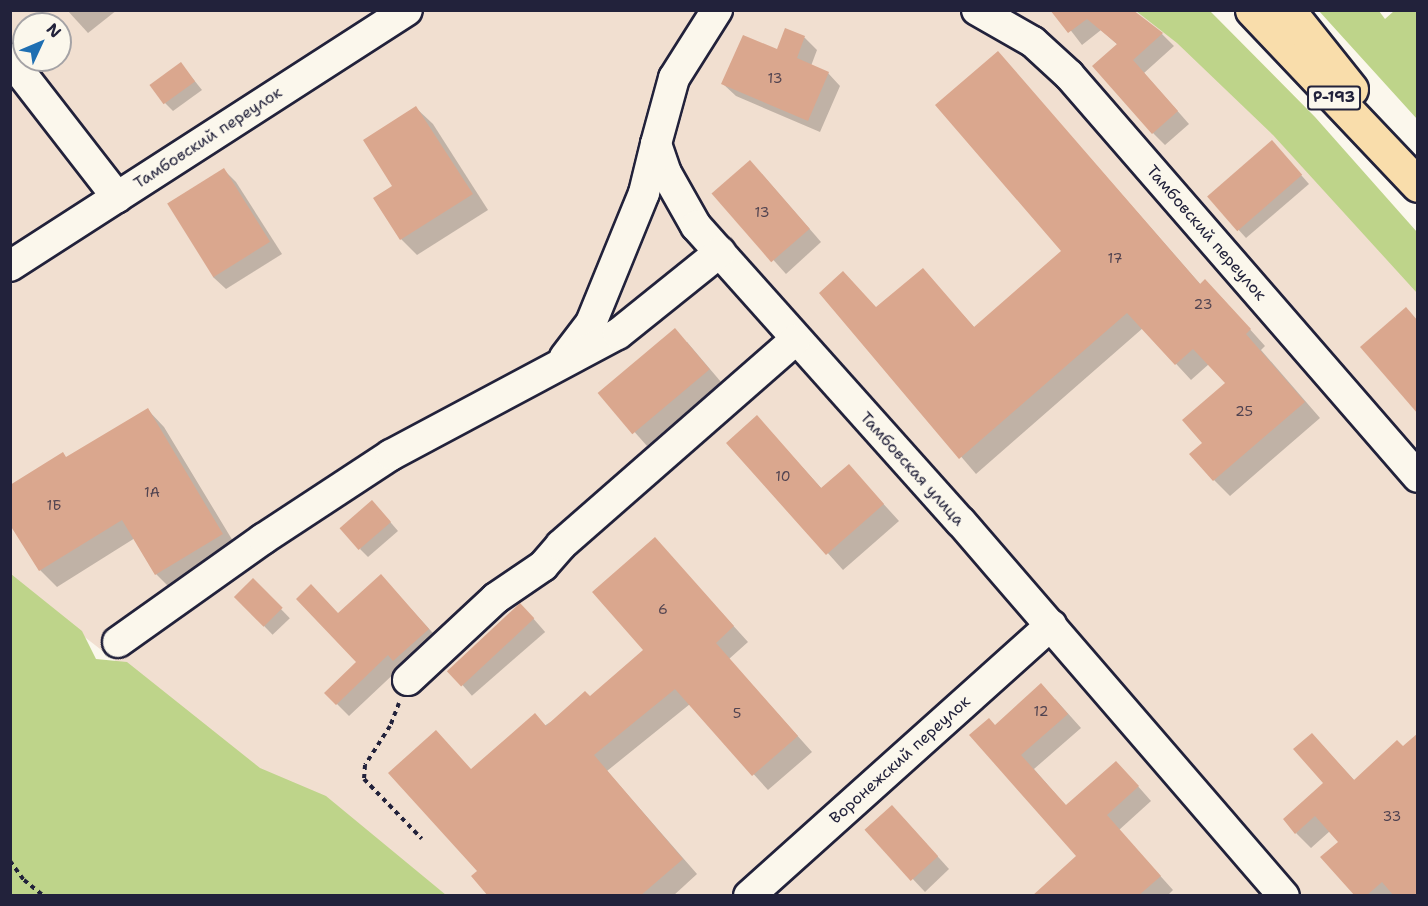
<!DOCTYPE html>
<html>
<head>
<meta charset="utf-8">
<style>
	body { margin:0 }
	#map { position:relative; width:1428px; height:906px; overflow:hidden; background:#fbf7ec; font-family:"Shantell Sans",sans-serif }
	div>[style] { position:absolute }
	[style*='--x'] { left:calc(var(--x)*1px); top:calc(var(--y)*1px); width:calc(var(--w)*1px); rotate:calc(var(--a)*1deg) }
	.built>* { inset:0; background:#f1dfd0 }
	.green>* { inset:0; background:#bed48a }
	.shadow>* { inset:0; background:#0003; transform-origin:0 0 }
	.building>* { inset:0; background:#daa78e; transform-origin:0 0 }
	.path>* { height:4px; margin-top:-2px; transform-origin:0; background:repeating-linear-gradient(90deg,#22223b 0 4.5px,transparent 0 9px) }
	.roads { filter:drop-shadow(2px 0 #22223b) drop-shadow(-2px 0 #22223b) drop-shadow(0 2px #22223b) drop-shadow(0 -2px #22223b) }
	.minor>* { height:30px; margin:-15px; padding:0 15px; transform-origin:15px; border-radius:15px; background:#fbf7ec }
	.highway>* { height:33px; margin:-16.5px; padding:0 16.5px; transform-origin:16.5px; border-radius:16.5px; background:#f9ddab }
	span { translate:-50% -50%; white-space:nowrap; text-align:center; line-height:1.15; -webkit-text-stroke:5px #fbf7ec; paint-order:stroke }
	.number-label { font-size:14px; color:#504350 }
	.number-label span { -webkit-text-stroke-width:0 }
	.shield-label span { padding:2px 4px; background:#fbf7ec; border:2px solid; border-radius:4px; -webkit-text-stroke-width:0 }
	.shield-label { font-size:15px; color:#22223b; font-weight:700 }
	.street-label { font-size:16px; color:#22223b }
	.frame { position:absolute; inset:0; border:12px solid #22223b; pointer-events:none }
	.north { position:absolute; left:12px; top:12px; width:60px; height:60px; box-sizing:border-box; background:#fbf7ec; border:2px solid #a4a2a5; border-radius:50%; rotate:46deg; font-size:16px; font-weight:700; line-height:24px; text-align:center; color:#22223b }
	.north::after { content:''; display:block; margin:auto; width:21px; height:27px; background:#1f6fb2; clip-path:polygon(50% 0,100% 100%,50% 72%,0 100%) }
</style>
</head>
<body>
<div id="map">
	<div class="built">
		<div style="clip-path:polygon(evenodd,10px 11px,1198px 11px,1417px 235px,1417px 895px,418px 895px,11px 580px,10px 11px,24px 24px,60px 24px,60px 60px,24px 60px,24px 24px)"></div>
	</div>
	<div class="green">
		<div style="clip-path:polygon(1136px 11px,1210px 11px,1315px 117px,1417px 232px,1417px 293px,1273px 135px,1177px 43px)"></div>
		<div style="clip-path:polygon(1319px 11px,1379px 11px,1385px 19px,1394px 11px,1417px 11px,1417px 119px)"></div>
		<div style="clip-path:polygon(11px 574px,82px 631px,96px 659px,127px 662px,260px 768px,326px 796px,446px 895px,11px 895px)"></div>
	</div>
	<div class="shadow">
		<div style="clip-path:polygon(67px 10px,117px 10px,88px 33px)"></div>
		<div style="clip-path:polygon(1055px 10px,1162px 34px,1174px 46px,1144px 73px,1189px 124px,1165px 145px,1153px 133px,1118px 45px,1101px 30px,1082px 45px)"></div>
		<div style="clip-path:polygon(786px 30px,805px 38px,817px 50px,811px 66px,828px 73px,840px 86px,820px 132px,736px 96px,723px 84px,778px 51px)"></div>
		<div style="clip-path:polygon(998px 53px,1201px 285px,1221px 297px,1265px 346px,1261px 350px,1320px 418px,1230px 496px,1214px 480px,1204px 443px,1227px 383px,1209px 364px,1191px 380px,1143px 328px,976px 474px,821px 293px,877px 308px,922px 270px,975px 328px,1063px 251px)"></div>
		<div style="clip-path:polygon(181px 64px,202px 90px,173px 111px,165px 103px)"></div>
		<div style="clip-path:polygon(416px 108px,433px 124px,488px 210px,417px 255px,401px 239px,394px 186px)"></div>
		<div style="clip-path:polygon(1280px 151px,1309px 184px,1246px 238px,1209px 197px)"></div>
		<div style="clip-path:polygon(224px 170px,236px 182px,282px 254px,226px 289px,213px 277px)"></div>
		<div style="clip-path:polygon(762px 174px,821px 242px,786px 274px,716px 196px)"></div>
		<div style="clip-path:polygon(687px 342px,721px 382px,647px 446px,601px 394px)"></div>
		<div style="clip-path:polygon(148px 410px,164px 427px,239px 551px,172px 590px,156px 574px,135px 538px,57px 587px,40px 570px,10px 522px)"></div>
		<div style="clip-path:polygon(757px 417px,822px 489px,849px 466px,899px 521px,843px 570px,729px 443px)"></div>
		<div style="clip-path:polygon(380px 510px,398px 531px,368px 557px,360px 549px)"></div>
		<div style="clip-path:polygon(655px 539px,748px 642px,729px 659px,812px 752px,768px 790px,690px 704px,607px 771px,697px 874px,673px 896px,490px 896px,479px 871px,472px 770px,590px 698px,645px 650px)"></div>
		<div style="left:253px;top:580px;width:53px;height:24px;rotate:46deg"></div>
		<div style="clip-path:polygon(393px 589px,441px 642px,401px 667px,349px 716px,326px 693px,358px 663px,338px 614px)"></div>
		<div style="left:532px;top:617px;width:20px;height:97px;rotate:49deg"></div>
		<div style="clip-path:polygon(1055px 699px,1081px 728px,1034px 769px,1067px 807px,1129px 776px,1151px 801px,1119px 830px,1173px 890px,1167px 896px,1034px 896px,1078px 856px,995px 726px)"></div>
		<div style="clip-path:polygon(1312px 735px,1355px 781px,1418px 896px,1357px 896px,1340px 842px,1330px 831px,1311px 848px,1296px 833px,1325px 783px)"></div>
		<div style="clip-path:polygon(904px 819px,949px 869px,925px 892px,867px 830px)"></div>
	</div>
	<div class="building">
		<div style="clip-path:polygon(1050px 10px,1133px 10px,1163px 33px,1133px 60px,1178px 111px,1152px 134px,1092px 66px,1117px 44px,1087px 19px,1068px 33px)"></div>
		<div style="clip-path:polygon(785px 28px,805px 36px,797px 58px,829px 72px,808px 121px,721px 84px,743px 35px,777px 49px)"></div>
		<div style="clip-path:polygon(998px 51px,1200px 284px,1205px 279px,1251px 329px,1246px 334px,1305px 402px,1213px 481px,1189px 454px,1202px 443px,1182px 420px,1225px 383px,1193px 349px,1175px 365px,1127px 313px,959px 459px,819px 293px,843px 271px,876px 307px,923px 268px,974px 327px,1061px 251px,935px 105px)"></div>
		<div style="left:181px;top:62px;width:24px;height:39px;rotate:54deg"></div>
		<div style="clip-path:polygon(416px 106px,473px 194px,400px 240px,373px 198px,392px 186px,363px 140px)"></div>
		<div style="left:1272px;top:140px;width:46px;height:86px;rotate:49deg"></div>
		<div style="left:750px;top:160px;width:91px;height:51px;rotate:49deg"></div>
		<div style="left:224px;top:168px;width:87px;height:67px;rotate:58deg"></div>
		<div style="clip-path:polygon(1406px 307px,1418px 321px,1418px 414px,1360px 347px)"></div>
		<div style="left:675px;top:328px;width:54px;height:101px;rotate:50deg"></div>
		<div style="clip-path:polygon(148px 408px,223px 534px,155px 575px,122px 520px,39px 571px,10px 525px,10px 485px,63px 452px,66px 457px)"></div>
		<div style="clip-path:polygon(757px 415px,821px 488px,849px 464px,884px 504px,826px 555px,726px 443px)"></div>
		<div style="left:372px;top:500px;width:29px;height:43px;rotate:49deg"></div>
		<div style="clip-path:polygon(655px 537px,734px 626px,716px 643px,798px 736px,752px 776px,675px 689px,594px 755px,683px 859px,640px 896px,488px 896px,471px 876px,477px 871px,388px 773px,436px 730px,471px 769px,535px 713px,546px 726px,585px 691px,590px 696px,643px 650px,592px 592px)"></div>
		<div style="clip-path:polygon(381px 574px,429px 629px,393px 661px,388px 655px,336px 705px,324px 693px,356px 662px,296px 599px,311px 584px,338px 613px)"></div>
		<div style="left:253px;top:578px;width:42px;height:27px;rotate:45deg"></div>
		<div style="left:520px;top:603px;width:21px;height:100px;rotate:47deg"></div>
		<div style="clip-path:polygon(1041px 683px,1068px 714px,1021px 755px,1066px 805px,1116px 761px,1139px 786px,1107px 815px,1161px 876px,1138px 896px,1032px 896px,1076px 856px,969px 735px,989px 718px,995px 725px)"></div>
		<div style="clip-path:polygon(1312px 733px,1354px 780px,1397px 740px,1403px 746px,1418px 733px,1418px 896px,1394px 896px,1382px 882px,1366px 896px,1355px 896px,1320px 857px,1338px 842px,1315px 816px,1295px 834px,1283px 819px,1323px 783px,1293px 749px)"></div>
		<div style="left:892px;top:805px;width:69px;height:37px;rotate:48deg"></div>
	</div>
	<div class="path">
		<div style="--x:399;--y:703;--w:25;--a:111"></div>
		<div style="--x:390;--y:726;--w:46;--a:122.7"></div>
		<div style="--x:365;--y:765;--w:14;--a:94"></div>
		<div style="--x:364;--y:779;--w:83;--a:46"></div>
		<div style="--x:10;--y:861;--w:24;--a:54"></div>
		<div style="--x:24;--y:880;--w:26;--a:39"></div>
	</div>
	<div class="roads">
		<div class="minor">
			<div style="--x:717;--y:10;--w:80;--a:122.3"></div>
			<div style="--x:674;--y:78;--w:68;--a:105.3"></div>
			<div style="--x:656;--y:144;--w:31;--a:71"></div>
			<div style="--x:666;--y:173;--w:61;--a:60.5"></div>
			<div style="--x:696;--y:226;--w:397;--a:48.2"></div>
			<div style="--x:961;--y:522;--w:494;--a:49.2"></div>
			<div style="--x:977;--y:10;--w:64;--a:29.7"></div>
			<div style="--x:1033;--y:42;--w:49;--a:42.5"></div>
			<div style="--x:1069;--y:75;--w:532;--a:49.04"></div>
			<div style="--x:10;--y:59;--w:175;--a:52.2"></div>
			<div style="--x:10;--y:266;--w:472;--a:-32.8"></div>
			<div style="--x:565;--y:357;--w:43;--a:-52.6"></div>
			<div style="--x:591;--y:323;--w:140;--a:-67.8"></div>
			<div style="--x:644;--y:193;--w:50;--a:-76.2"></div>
			<div style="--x:118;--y:642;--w:178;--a:-35.4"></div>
			<div style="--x:263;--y:539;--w:153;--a:-33.3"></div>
			<div style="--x:391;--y:455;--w:257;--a:-28.1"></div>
			<div style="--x:618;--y:334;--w:131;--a:-38.8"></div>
			<div style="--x:408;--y:680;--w:120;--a:-43"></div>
			<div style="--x:496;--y:598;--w:57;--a:-34.2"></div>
			<div style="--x:543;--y:566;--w:28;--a:-49"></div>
			<div style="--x:561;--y:545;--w:311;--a:-41.2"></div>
			<div style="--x:749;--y:896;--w:406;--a:-41.9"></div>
		</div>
		<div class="highway">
			<div style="--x:1252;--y:10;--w:241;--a:46.5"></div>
			<div style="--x:1288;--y:10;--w:101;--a:51.4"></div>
		</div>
	</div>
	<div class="number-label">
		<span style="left:775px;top:78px">13</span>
		<span style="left:762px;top:212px">13</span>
		<span style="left:1115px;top:258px">17</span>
		<span style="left:1203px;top:304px">23</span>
		<span style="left:1244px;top:411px">25</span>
		<span style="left:783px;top:476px">10</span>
		<span style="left:152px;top:492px">1А</span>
		<span style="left:54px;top:505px">1Б</span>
		<span style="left:663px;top:609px">6</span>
		<span style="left:1041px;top:711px">12</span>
		<span style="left:737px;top:713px">5</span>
		<span style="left:1392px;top:816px">33</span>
	</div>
	<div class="shield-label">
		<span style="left:1334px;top:98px">Р-193</span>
	</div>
	<div class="street-label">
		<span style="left:208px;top:138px;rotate:-33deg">Тамбовский переулок</span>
		<span style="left:1206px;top:233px;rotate:49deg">Тамбовский переулок</span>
		<span style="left:912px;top:469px;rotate:48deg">Тамбовская улица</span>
		<span style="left:900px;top:760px;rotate:-42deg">Воронежский переулок</span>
	</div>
	<div class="frame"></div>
	<div class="north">N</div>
</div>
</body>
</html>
